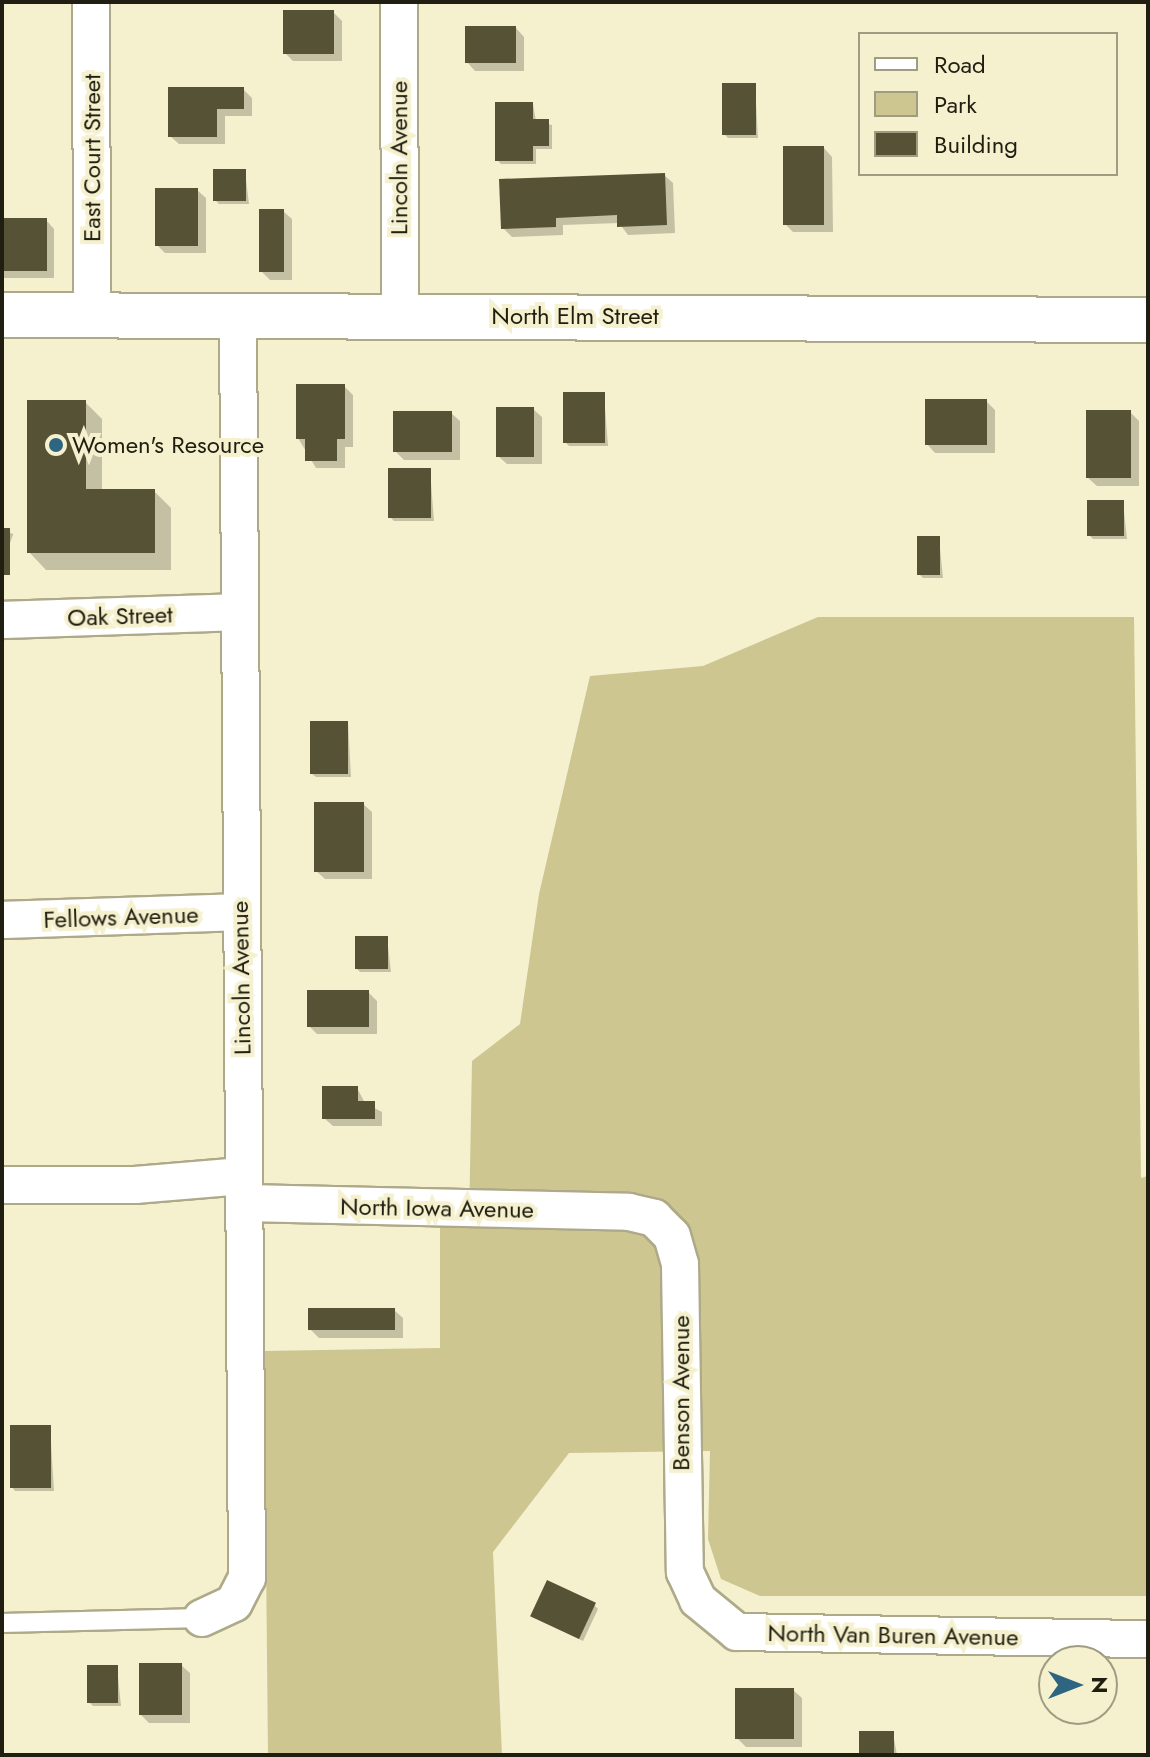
<!DOCTYPE html>
<html>
<head>
<meta charset="utf-8">
<style>
	body { margin:0 }
	#map { position:relative; width:1150px; height:1757px; overflow:hidden; background:#f5f0ce; font-family:Jost,sans-serif }
	div>[style] { position:absolute }
	[style*='--x'] { left:calc(var(--x)*1px); top:calc(var(--y)*1px); width:calc(var(--w)*1px); rotate:calc(var(--a)*1deg) }
	.green>* { inset:0; background:#cdc691 }
	.shadow>* { inset:0; background:#0003; transform-origin:0 0 }
	.building>* { inset:0; background:#565235; transform-origin:0 0 }
	.roads { filter:drop-shadow(2px 0 #aeaa89) drop-shadow(-2px 0 #aeaa89) drop-shadow(0 2px #aeaa89) drop-shadow(0 -2px #aeaa89) }
	.service>* { height:18px; margin:-9px; padding:0 9px; transform-origin:9px; border-radius:9px; background:#fff }
	.minor>* { height:36px; margin:-18px; padding:0 18px; transform-origin:18px; border-radius:18px; background:#fff }
	.secondary>* { height:44px; margin:-22px; padding:0 22px; transform-origin:22px; border-radius:22px; background:#fff }
	.dots>* { width:22px; height:22px; translate:-50% -50%; box-sizing:border-box; border:4px solid #f5f0ce; border-radius:50% }
	span { translate:-50% -50%; white-space:nowrap; text-align:center; line-height:1.15; -webkit-text-stroke:8px #f5f0ce; paint-order:stroke }
	.street-label { font-size:24px; color:#1f1e11 }
	.poi-label { font-size:24px; color:#1f1e11 }
	.left { translate:0 -50%; text-align:left }
	.frame { position:absolute; inset:0; border:4px solid #1f1e11; pointer-events:none }
	.legend { position:absolute; left:858px; top:32px; width:260px; height:144px; box-sizing:border-box; background:#f5f0ce; border:2px solid #9f9c82; margin:0; padding:10px 14px; list-style:none; font-size:24px; color:#1f1e11 }
	.legend li { display:flex; align-items:center; gap:16px; height:40px }
	.legend b { width:40px; border:2px solid #9f9c82 }
	.north { position:absolute; left:1038px; top:1645px; width:80px; height:80px; box-sizing:border-box; background:#f5f0ce; border:2px solid #9f9c82; border-radius:50%; rotate:90deg; font-size:22px; font-weight:700; line-height:32px; text-align:center; color:#1f1e11 }
	.north::after { content:''; display:block; margin:auto; width:28px; height:36px; background:#2e6580; clip-path:polygon(50% 0,100% 100%,50% 72%,0 100%) }
</style>
</head>
<body>
<div id="map">
	<div class="green">
		<div style="clip-path:polygon(818px 617px,1134px 617px,1141px 1178px,1148px 1176px,1148px 1596px,760px 1596px,721px 1579px,708px 1539px,710px 1451px,569px 1453px,493px 1552px,502px 1755px,268px 1755px,264px 1351px,440px 1348px,440px 1227px,469px 1224px,472px 1061px,520px 1024px,539px 894px,590px 676px,703px 666px)"></div>
	</div>
	<div class="shadow">
		<div style="clip-path:polygon(333px 12px,342px 21px,342px 61px,293px 61px,285px 53px)"></div>
		<div style="clip-path:polygon(516px 28px,524px 37px,524px 71px,475px 71px,467px 62px)"></div>
		<div style="clip-path:polygon(755px 85px,758px 138px,728px 138px,724px 134px)"></div>
		<div style="clip-path:polygon(243px 89px,252px 98px,252px 116px,225px 116px,225px 144px,179px 144px,170px 136px)"></div>
		<div style="clip-path:polygon(533px 104px,536px 121px,552px 125px,552px 149px,536px 149px,536px 164px,501px 164px,497px 160px)"></div>
		<div style="clip-path:polygon(824px 148px,832px 157px,833px 232px,793px 232px,785px 224px)"></div>
		<div style="clip-path:polygon(245px 171px,249px 204px,219px 204px,215px 200px)"></div>
		<div style="clip-path:polygon(664px 175px,673px 183px,675px 233px,628px 235px,619px 223px,563px 225px,563px 235px,512px 237px,503px 228px)"></div>
		<div style="clip-path:polygon(197px 190px,206px 198px,206px 253px,165px 253px,157px 245px)"></div>
		<div style="clip-path:polygon(283px 211px,292px 219px,292px 280px,270px 280px,261px 271px)"></div>
		<div style="clip-path:polygon(2px 220px,46px 220px,54px 229px,54px 278px,2px 278px)"></div>
		<div style="clip-path:polygon(344px 386px,353px 395px,353px 447px,345px 447px,345px 468px,316px 468px,298px 438px)"></div>
		<div style="clip-path:polygon(604px 394px,608px 446px,569px 446px,565px 442px)"></div>
		<div style="clip-path:polygon(986px 401px,995px 410px,995px 453px,935px 453px,927px 444px)"></div>
		<div style="clip-path:polygon(85px 402px,102px 419px,102px 491px,154px 491px,171px 508px,171px 570px,46px 570px,29px 552px)"></div>
		<div style="clip-path:polygon(533px 409px,542px 417px,542px 464px,507px 464px,498px 456px)"></div>
		<div style="clip-path:polygon(1130px 412px,1139px 421px,1139px 486px,1097px 486px,1088px 478px)"></div>
		<div style="clip-path:polygon(451px 413px,460px 421px,460px 460px,404px 460px,395px 451px)"></div>
		<div style="clip-path:polygon(430px 470px,434px 521px,394px 521px,390px 517px)"></div>
		<div style="clip-path:polygon(1123px 502px,1127px 539px,1093px 539px,1089px 535px)"></div>
		<div style="left:2px;top:530px;width:12px;height:48px;rotate:20deg"></div>
		<div style="clip-path:polygon(939px 538px,943px 578px,923px 578px,919px 574px)"></div>
		<div style="clip-path:polygon(348px 723px,351px 777px,316px 777px,312px 774px)"></div>
		<div style="clip-path:polygon(363px 804px,372px 812px,372px 879px,325px 879px,316px 871px)"></div>
		<div style="clip-path:polygon(387px 938px,391px 972px,360px 972px,357px 969px)"></div>
		<div style="clip-path:polygon(368px 992px,377px 1001px,377px 1034px,317px 1034px,309px 1026px)"></div>
		<div style="clip-path:polygon(357px 1088px,365px 1103px,382px 1112px,382px 1126px,333px 1126px,324px 1118px)"></div>
		<div style="clip-path:polygon(394px 1310px,403px 1318px,403px 1338px,319px 1338px,310px 1329px)"></div>
		<div style="clip-path:polygon(50px 1427px,54px 1491px,15px 1491px,12px 1487px)"></div>
		<div style="clip-path:polygon(594px 1605px,598px 1609px,583px 1641px,532px 1616px)"></div>
		<div style="clip-path:polygon(181px 1665px,190px 1673px,190px 1723px,149px 1723px,141px 1715px)"></div>
		<div style="clip-path:polygon(117px 1667px,121px 1706px,93px 1706px,89px 1702px)"></div>
		<div style="clip-path:polygon(793px 1690px,802px 1698px,802px 1747px,746px 1747px,737px 1738px)"></div>
		<div style="clip-path:polygon(893px 1733px,897px 1755px,861px 1755px)"></div>
	</div>
	<div class="building">
		<div style="left:283px;top:10px;width:51px;height:44px"></div>
		<div style="left:465px;top:26px;width:51px;height:37px"></div>
		<div style="left:722px;top:83px;width:34px;height:52px"></div>
		<div style="clip-path:polygon(168px 87px,244px 87px,244px 109px,217px 109px,217px 137px,168px 137px)"></div>
		<div style="clip-path:polygon(495px 102px,533px 102px,533px 119px,549px 119px,549px 146px,533px 146px,533px 161px,495px 161px)"></div>
		<div style="left:783px;top:146px;width:41px;height:79px"></div>
		<div style="left:213px;top:169px;width:33px;height:32px"></div>
		<div style="clip-path:polygon(665px 173px,667px 225px,617px 227px,617px 215px,556px 218px,556px 227px,501px 229px,499px 179px)"></div>
		<div style="left:155px;top:188px;width:43px;height:58px"></div>
		<div style="left:259px;top:209px;width:25px;height:63px"></div>
		<div style="left:2px;top:218px;width:45px;height:53px"></div>
		<div style="clip-path:polygon(296px 384px,345px 384px,345px 439px,337px 439px,337px 461px,305px 461px,305px 439px,296px 439px)"></div>
		<div style="left:563px;top:392px;width:42px;height:51px"></div>
		<div style="left:925px;top:399px;width:62px;height:46px"></div>
		<div style="clip-path:polygon(27px 400px,86px 400px,86px 489px,155px 489px,155px 553px,27px 553px)"></div>
		<div style="left:496px;top:407px;width:38px;height:50px"></div>
		<div style="left:1086px;top:410px;width:45px;height:68px"></div>
		<div style="left:393px;top:411px;width:59px;height:41px"></div>
		<div style="left:388px;top:468px;width:43px;height:50px"></div>
		<div style="left:1087px;top:500px;width:37px;height:36px"></div>
		<div style="left:2px;top:528px;width:8px;height:47px"></div>
		<div style="left:917px;top:536px;width:23px;height:39px"></div>
		<div style="left:310px;top:721px;width:38px;height:53px"></div>
		<div style="left:314px;top:802px;width:50px;height:70px"></div>
		<div style="left:355px;top:936px;width:33px;height:33px"></div>
		<div style="left:307px;top:990px;width:62px;height:37px"></div>
		<div style="clip-path:polygon(322px 1086px,358px 1086px,358px 1101px,375px 1101px,375px 1119px,322px 1119px)"></div>
		<div style="left:308px;top:1308px;width:87px;height:22px"></div>
		<div style="left:10px;top:1425px;width:41px;height:63px"></div>
		<div style="left:547px;top:1580px;width:54px;height:40px;rotate:25deg"></div>
		<div style="left:139px;top:1663px;width:43px;height:52px"></div>
		<div style="left:87px;top:1665px;width:31px;height:38px"></div>
		<div style="left:735px;top:1688px;width:59px;height:51px"></div>
		<div style="left:859px;top:1731px;width:35px;height:24px"></div>
	</div>
	<div class="roads">
		<div class="service">
			<div style="--x:2;--y:1623;--w:200;--a:-1.4"></div>
		</div>
		<div class="minor">
			<div style="--x:91;--y:2;--w:313;--a:89.8"></div>
			<div style="--x:399;--y:2;--w:313;--a:89.8"></div>
			<div style="--x:2;--y:620;--w:237;--a:-1.9"></div>
			<div style="--x:2;--y:920;--w:238;--a:-1.9"></div>
			<div style="--x:2;--y:1185;--w:133;--a:0"></div>
			<div style="--x:135;--y:1185;--w:108;--a:-4.8"></div>
			<div style="--x:246;--y:1203;--w:383;--a:1.3"></div>
			<div style="--x:629;--y:1212;--w:26;--a:13"></div>
			<div style="--x:654;--y:1218;--w:25;--a:45"></div>
			<div style="--x:672;--y:1236;--w:29;--a:74"></div>
			<div style="--x:680;--y:1264;--w:308;--a:89.1"></div>
			<div style="--x:685;--y:1572;--w:31;--a:65"></div>
			<div style="--x:698;--y:1600;--w:50;--a:39.4"></div>
			<div style="--x:737;--y:1632;--w:411;--a:1"></div>
			<div style="--x:202;--y:1618;--w:35;--a:-25"></div>
			<div style="--x:234;--y:1603;--w:28;--a:-63"></div>
			<div style="--x:247;--y:1578;--w:1264;--a:-90.41"></div>
		</div>
		<div class="secondary">
			<div style="--x:2;--y:315;--w:1146;--a:0.25"></div>
		</div>
	</div>
	<div class="dots">
		<div style="left:56px;top:445px;background:#2e6580"></div>
	</div>
	<div class="street-label">
		<span style="left:92px;top:158px;rotate:-90deg">East Court Street</span>
		<span style="left:399px;top:158px;rotate:-90deg">Lincoln Avenue</span>
		<span style="left:575px;top:316px">North Elm Street</span>
		<span style="left:120px;top:616px;rotate:-2deg">Oak Street</span>
		<span style="left:121px;top:917px;rotate:-2deg">Fellows Avenue</span>
		<span style="left:241px;top:978px;rotate:-91deg">Lincoln Avenue</span>
		<span style="left:437px;top:1208px;rotate:1deg">North Iowa Avenue</span>
		<span style="left:681px;top:1393px;rotate:-90deg">Benson Avenue</span>
		<span style="left:893px;top:1635px;rotate:1deg">North Van Buren Avenue</span>
	</div>
	<div class="poi-label">
		<span class="left" style="left:72px;top:445px">Women's Resource</span>
	</div>
	<div class="frame"></div>
	<ul class="legend">
	<li><b style="height:10px;background:#fff"></b>Road</li>
	<li><b style="height:22px;background:#cdc691"></b>Park</li>
	<li><b style="height:22px;background:#565235"></b>Building</li>
	</ul>
	<div class="north">N</div>
</div>
</body>
</html>
